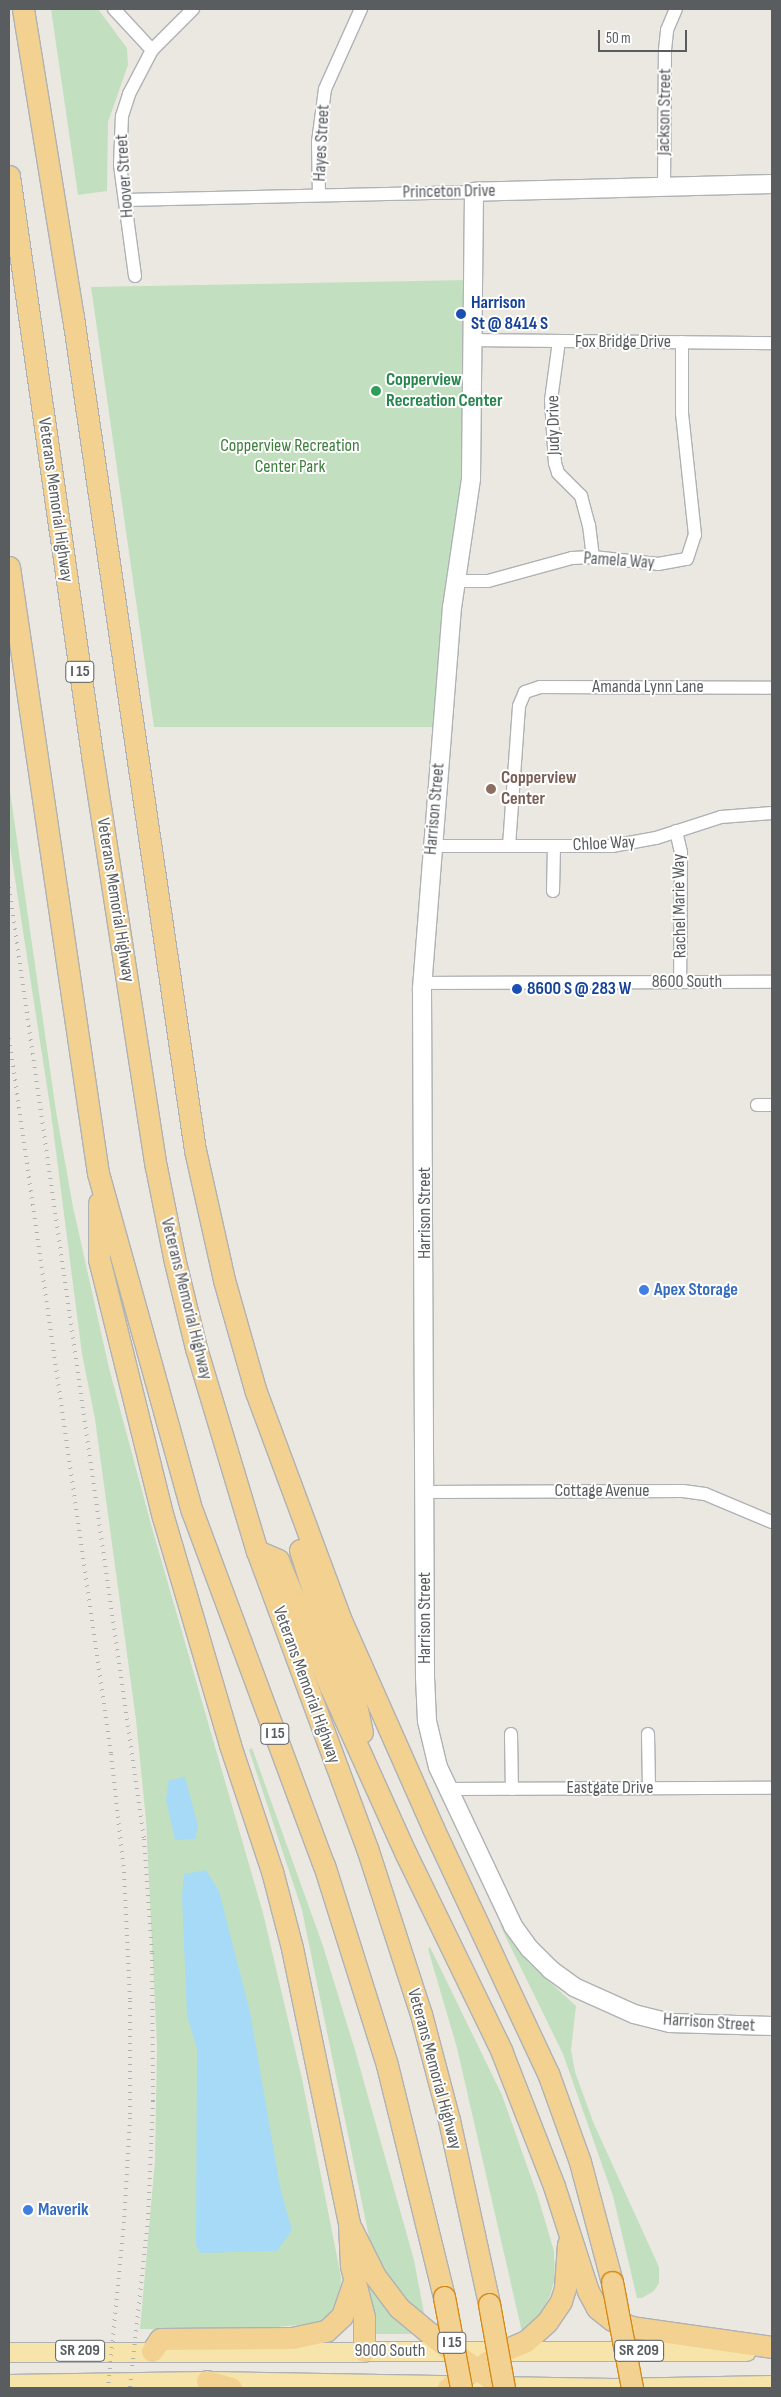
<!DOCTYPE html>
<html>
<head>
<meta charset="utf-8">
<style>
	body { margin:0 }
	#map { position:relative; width:781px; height:2397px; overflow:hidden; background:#ebe8e1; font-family:"Sofia Sans Condensed",sans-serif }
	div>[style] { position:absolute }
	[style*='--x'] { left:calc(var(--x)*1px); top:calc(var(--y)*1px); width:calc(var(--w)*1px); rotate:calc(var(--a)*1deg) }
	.green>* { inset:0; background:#c2e0bf }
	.water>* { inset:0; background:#a6daf6 }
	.roads { filter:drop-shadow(1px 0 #afb2b5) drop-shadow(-1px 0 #afb2b5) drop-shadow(0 1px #afb2b5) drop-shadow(0 -1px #afb2b5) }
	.street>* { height:12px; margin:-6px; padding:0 6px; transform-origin:6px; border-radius:6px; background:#fff }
	.secondary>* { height:18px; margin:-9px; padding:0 9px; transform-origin:9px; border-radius:9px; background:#fff }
	.primary>* { height:19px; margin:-9.5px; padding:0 9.5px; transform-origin:9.5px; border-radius:9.5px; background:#f6e4ab }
	.highway>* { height:21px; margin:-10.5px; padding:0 10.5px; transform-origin:10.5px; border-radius:10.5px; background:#f2d191 }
	.rail>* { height:4px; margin-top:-2px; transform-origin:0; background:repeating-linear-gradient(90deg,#afb0b0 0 1px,transparent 0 7px) }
	.bridges { filter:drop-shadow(1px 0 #d68a16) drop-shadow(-1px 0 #d68a16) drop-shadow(0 1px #d68a16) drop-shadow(0 -1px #d68a16) }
	.highway-bridge>* { height:21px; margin:-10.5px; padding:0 10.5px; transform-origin:10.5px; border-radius:10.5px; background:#f2d191 }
	.dots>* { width:14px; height:14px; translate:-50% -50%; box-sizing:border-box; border:2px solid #fff; border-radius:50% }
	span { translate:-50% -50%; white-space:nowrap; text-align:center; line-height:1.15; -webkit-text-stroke:4px #fff; paint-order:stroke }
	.shield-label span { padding:1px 4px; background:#fff; border:1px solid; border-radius:4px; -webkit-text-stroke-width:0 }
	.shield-label { font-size:16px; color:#5a5d60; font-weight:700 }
	.street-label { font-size:18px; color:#5a5d60 }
	.transit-label { font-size:18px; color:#164399; font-weight:700 }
	.left { translate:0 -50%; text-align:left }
	.leisure-label { font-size:18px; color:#27864d; font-weight:700 }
	.park-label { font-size:18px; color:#3e7d3c }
	.education-label { font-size:18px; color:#785e54; font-weight:700 }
	.shop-label { font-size:18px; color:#366cbe; font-weight:700 }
	.frame { position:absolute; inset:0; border:10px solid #5a5d60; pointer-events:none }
	.scale { position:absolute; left:598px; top:30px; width:89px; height:22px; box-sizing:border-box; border:2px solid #5a5d60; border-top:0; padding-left:6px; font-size:15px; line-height:18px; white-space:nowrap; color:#5a5d60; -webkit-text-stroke:4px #fff; paint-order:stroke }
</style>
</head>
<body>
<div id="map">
	<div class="green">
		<div style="clip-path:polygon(51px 9px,98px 9px,127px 48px,128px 65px,108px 122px,107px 191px,78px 195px)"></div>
		<div style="clip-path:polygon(467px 280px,463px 474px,448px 575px,435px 727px,154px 727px,91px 287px)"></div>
		<div style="clip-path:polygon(9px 784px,56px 1111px,73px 1207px,109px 1368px,152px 1528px,263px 1913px,302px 2079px,341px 2277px,340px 2299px,328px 2319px,318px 2323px,247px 2330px,140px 2329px,155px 2161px,157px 2045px,146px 1820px,136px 1720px,95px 1419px,82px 1354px,51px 1113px,9px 840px)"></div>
		<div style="clip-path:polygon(252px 1748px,323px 1946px,355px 2050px,414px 2260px,425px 2318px,405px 2301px,385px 2275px,370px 2242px,302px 1910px,249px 1750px)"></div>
		<div style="clip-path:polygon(499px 1923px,528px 1962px,576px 2006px,571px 2050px,575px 2072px,594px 2124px,659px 2267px,659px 2283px,654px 2291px,642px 2298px,637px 2298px,613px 2196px,563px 2054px)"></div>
		<div style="clip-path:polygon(430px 1947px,502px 2095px,538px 2197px,554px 2251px,555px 2278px,550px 2296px,540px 2315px,522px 2332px,457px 2048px,428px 1949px)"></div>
		<div style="clip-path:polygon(362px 2273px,387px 2311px,413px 2334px,375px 2334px)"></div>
	</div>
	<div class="water">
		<div style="clip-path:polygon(185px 1777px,198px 1826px,195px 1839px,175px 1840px,166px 1799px,169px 1780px)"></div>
		<div style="clip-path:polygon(206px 1870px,219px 1891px,250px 2012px,280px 2187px,292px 2230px,277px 2251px,200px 2253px,196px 2245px,197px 2049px,187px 2015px,182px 1897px,184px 1874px)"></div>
	</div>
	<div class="roads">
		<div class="street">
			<div style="--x:114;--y:9;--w:56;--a:47.2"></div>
			<div style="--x:664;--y:187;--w:137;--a:-89.6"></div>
			<div style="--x:665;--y:50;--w:20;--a:-84"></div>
			<div style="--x:667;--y:30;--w:23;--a:-67"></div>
			<div style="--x:319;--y:195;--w:53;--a:-91.1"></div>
			<div style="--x:318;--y:142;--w:53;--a:-82.5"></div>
			<div style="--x:325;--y:89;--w:88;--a:-65.8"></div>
			<div style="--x:125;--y:200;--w:349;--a:-1.3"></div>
			<div style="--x:135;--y:276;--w:112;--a:-97.7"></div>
			<div style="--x:120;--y:165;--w:49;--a:-87.7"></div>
			<div style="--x:122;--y:116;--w:23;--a:-72"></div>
			<div style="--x:129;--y:94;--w:50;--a:-62.4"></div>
			<div style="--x:152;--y:50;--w:58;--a:-45"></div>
			<div style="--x:473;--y:340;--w:299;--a:0.6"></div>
			<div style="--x:559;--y:341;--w:60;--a:97.7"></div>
			<div style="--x:551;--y:400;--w:63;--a:86.4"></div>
			<div style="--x:555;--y:463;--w:10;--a:73"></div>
			<div style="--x:558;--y:473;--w:33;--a:45"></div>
			<div style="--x:581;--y:496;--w:30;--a:75"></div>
			<div style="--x:589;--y:525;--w:32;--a:83"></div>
			<div style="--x:455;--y:581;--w:33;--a:0"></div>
			<div style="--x:488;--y:581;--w:87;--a:-15.3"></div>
			<div style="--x:572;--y:558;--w:21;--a:-3"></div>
			<div style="--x:593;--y:557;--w:65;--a:6.1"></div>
			<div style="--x:658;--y:564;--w:29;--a:-10"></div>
			<div style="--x:687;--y:559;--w:25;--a:-72"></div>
			<div style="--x:695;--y:535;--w:123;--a:-96.1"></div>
			<div style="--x:682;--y:413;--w:71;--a:-90"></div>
			<div style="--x:676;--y:831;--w:22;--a:77"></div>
			<div style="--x:681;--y:852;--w:130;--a:90.4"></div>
			<div style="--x:431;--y:846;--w:181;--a:0"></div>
			<div style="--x:612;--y:846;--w:45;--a:-10.3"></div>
			<div style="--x:656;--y:838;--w:68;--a:-17.9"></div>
			<div style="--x:721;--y:817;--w:51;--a:-4.5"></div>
			<div style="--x:509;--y:846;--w:140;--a:-85.9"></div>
			<div style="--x:519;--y:706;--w:15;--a:-67"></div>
			<div style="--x:525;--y:692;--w:16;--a:-18"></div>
			<div style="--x:540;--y:687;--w:232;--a:0.2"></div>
			<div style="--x:553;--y:891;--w:45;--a:-88.7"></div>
			<div style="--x:422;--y:983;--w:350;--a:-0.2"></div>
			<div style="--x:757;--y:1105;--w:15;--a:0"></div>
			<div style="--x:425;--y:1492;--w:258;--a:-0.2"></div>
			<div style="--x:683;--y:1491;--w:22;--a:8"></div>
			<div style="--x:705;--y:1494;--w:73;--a:22.7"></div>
			<div style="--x:511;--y:1734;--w:55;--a:89"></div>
			<div style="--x:648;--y:1734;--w:54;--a:88.9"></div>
			<div style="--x:447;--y:1789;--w:325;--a:-0.2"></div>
		</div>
		<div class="secondary">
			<div style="--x:772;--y:184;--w:298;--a:178.5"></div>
			<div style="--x:474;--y:192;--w:287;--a:90.6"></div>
			<div style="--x:471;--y:479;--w:129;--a:98.4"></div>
			<div style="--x:452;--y:607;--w:383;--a:94.5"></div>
			<div style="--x:422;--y:989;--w:688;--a:89.75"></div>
			<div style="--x:425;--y:1677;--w:44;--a:87.4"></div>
			<div style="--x:427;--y:1721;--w:47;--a:76.6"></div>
			<div style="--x:438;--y:1767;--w:176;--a:64.7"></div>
			<div style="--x:513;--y:1926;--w:29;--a:54"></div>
			<div style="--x:530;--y:1949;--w:30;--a:45"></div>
			<div style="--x:551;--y:1970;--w:29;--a:36"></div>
			<div style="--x:574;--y:1987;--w:66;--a:24.2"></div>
			<div style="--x:634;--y:2014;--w:37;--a:14"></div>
			<div style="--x:670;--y:2023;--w:102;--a:1.7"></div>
		</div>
		<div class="primary">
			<div style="--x:9;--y:2352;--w:737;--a:-0.08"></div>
			<div style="--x:9;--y:2384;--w:198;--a:-0.9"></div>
			<div style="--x:207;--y:2381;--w:406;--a:1"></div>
			<div style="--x:613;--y:2388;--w:159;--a:-1.1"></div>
		</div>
		<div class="highway">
			<div style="--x:23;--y:9;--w:312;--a:80.8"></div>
			<div style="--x:73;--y:317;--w:842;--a:81.67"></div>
			<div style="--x:195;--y:1150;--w:133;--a:77.4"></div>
			<div style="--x:224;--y:1280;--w:116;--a:74.1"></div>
			<div style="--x:256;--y:1392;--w:241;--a:69.6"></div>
			<div style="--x:340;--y:1618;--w:230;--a:66.1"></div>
			<div style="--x:433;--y:1828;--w:271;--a:64.9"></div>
			<div style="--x:548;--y:2073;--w:95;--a:70.2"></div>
			<div style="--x:580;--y:2162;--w:124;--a:75.1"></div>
			<div style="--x:9;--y:176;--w:585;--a:81.84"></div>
			<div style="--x:92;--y:755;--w:417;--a:81.2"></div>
			<div style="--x:156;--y:1167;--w:97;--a:78.7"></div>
			<div style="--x:175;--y:1262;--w:89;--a:76.3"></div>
			<div style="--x:196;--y:1348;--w:212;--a:73.3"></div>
			<div style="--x:257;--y:1551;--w:317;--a:69.7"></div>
			<div style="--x:367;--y:1848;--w:175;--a:72"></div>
			<div style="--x:421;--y:2014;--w:110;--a:75.2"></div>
			<div style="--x:449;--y:2120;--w:188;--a:77.7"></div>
			<div style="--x:9;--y:567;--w:613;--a:81.65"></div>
			<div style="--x:98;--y:1173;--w:351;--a:74.5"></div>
			<div style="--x:192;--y:1511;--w:378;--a:69.6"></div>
			<div style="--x:324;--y:1865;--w:210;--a:72.5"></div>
			<div style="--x:387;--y:2065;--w:239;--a:76.2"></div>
			<div style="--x:99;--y:1203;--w:56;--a:90"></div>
			<div style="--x:99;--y:1259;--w:266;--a:76.1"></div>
			<div style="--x:163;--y:1517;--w:238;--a:73.6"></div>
			<div style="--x:230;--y:1745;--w:133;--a:71.6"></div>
			<div style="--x:272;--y:1871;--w:80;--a:75.4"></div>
			<div style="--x:292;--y:1948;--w:281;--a:78.3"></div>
			<div style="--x:349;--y:2223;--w:43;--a:87.3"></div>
			<div style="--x:351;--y:2266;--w:53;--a:75.7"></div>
			<div style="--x:364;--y:2317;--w:34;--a:90"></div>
			<div style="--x:300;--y:1550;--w:88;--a:72.2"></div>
			<div style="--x:327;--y:1634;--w:72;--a:67"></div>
			<div style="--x:355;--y:1700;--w:33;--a:78"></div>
			<div style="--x:257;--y:1551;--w:23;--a:23"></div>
			<div style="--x:278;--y:1560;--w:136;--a:67.6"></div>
			<div style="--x:330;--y:1686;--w:184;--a:65.7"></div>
			<div style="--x:406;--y:1854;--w:218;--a:64.1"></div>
			<div style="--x:501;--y:2050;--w:146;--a:68.7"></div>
			<div style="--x:554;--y:2186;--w:110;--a:72.1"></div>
			<div style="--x:588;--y:2291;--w:19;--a:62"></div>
			<div style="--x:597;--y:2308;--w:19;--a:39"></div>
			<div style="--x:612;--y:2320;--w:21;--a:19"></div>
			<div style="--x:632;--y:2327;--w:141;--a:8.1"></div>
			<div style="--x:352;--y:2230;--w:51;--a:63.4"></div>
			<div style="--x:375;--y:2276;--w:39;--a:53"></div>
			<div style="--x:398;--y:2307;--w:69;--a:39.7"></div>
			<div style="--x:451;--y:2351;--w:65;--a:34.9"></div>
			<div style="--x:152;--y:2351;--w:14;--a:-56"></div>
			<div style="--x:160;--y:2339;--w:132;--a:-0.4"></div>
			<div style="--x:292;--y:2338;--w:35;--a:-12"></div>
			<div style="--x:326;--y:2331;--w:22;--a:-43"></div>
			<div style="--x:342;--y:2316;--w:36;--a:-71"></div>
			<div style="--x:207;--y:2381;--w:25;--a:16"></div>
			<div style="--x:448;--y:2388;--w:69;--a:-33.7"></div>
			<div style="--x:505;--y:2350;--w:23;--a:-23"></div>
			<div style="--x:526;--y:2341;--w:28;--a:-42"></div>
			<div style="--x:547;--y:2322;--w:25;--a:-56"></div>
			<div style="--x:561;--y:2301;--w:14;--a:-73"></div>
			<div style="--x:565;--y:2288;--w:44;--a:-86.1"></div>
		</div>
	</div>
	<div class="rail">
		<div style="--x:9;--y:887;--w:962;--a:81.93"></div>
		<div style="--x:144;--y:1839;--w:114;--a:86"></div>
		<div style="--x:152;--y:1953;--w:148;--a:89.6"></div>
		<div style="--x:153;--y:2101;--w:118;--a:92.4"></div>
		<div style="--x:148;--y:2219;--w:170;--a:96.1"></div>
		<div style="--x:9;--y:1038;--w:723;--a:81.89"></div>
		<div style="--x:111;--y:1754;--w:119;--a:83.7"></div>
		<div style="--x:124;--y:1872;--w:129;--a:87.3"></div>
		<div style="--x:130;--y:2001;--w:117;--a:90"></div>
		<div style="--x:130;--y:2118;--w:104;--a:93.3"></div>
		<div style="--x:124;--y:2222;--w:167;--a:95.5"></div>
	</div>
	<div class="bridges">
		<div class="highway-bridge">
			<div style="--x:612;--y:2282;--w:108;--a:79.3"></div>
			<div style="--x:444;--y:2297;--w:93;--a:79.4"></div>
			<div style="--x:489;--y:2304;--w:85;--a:79.9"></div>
		</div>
	</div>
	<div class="dots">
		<div style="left:461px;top:314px;background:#1a4fb4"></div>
		<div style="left:376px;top:391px;background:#2e9e5b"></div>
		<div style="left:491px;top:789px;background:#8d6e63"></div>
		<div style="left:517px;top:989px;background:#1a4fb4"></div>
		<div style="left:644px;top:1290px;background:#3f7fe0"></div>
		<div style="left:28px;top:2210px;background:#3f7fe0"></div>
	</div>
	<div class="shield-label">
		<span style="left:80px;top:672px">I 15</span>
		<span style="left:275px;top:1734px">I 15</span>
		<span style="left:452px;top:2343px">I 15</span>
		<span style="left:80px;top:2351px">SR 209</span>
		<span style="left:639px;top:2351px">SR 209</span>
	</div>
	<div class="street-label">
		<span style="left:665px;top:112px;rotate:-89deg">Jackson Street</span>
		<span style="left:322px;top:143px;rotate:-87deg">Hayes Street</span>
		<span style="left:125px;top:176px;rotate:-94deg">Hoover Street</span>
		<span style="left:449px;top:192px;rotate:-1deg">Princeton Drive</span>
		<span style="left:623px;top:342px">Fox Bridge Drive</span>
		<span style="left:554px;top:425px;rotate:-91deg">Judy Drive</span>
		<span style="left:55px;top:500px;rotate:82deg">Veterans Memorial Highway</span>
		<span style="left:619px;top:561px;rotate:4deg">Pamela Way</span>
		<span style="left:648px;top:687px">Amanda Lynn Lane</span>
		<span style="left:435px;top:809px;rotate:-85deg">Harrison Street</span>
		<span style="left:604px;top:844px;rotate:-3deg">Chloe Way</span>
		<span style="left:115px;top:900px;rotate:81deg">Veterans Memorial Highway</span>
		<span style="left:680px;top:906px;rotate:-91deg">Rachel Marie Way</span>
		<span style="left:687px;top:982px">8600 South</span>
		<span style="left:425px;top:1213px;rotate:-90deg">Harrison Street</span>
		<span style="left:186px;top:1299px;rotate:76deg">Veterans Memorial Highway</span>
		<span style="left:602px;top:1491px">Cottage Avenue</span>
		<span style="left:425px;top:1618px;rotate:-90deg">Harrison Street</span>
		<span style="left:306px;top:1685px;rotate:70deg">Veterans Memorial Highway</span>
		<span style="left:610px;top:1788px">Eastgate Drive</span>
		<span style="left:709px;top:2023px;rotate:4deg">Harrison Street</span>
		<span style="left:434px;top:2069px;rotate:75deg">Veterans Memorial Highway</span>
		<span style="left:390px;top:2351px">9000 South</span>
	</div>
	<div class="transit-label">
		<span class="left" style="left:471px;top:314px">Harrison<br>St @ 8414 S</span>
		<span class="left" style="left:527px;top:989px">8600 S @ 283 W</span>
	</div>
	<div class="leisure-label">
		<span class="left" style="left:386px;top:391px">Copperview<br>Recreation Center</span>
	</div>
	<div class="park-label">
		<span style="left:290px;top:457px">Copperview Recreation<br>Center Park</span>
	</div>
	<div class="education-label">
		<span class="left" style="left:501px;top:789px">Copperview<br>Center</span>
	</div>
	<div class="shop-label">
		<span class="left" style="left:654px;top:1290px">Apex Storage</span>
		<span class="left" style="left:38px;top:2210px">Maverik</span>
	</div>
	<div class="frame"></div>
	<div class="scale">50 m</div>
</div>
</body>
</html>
